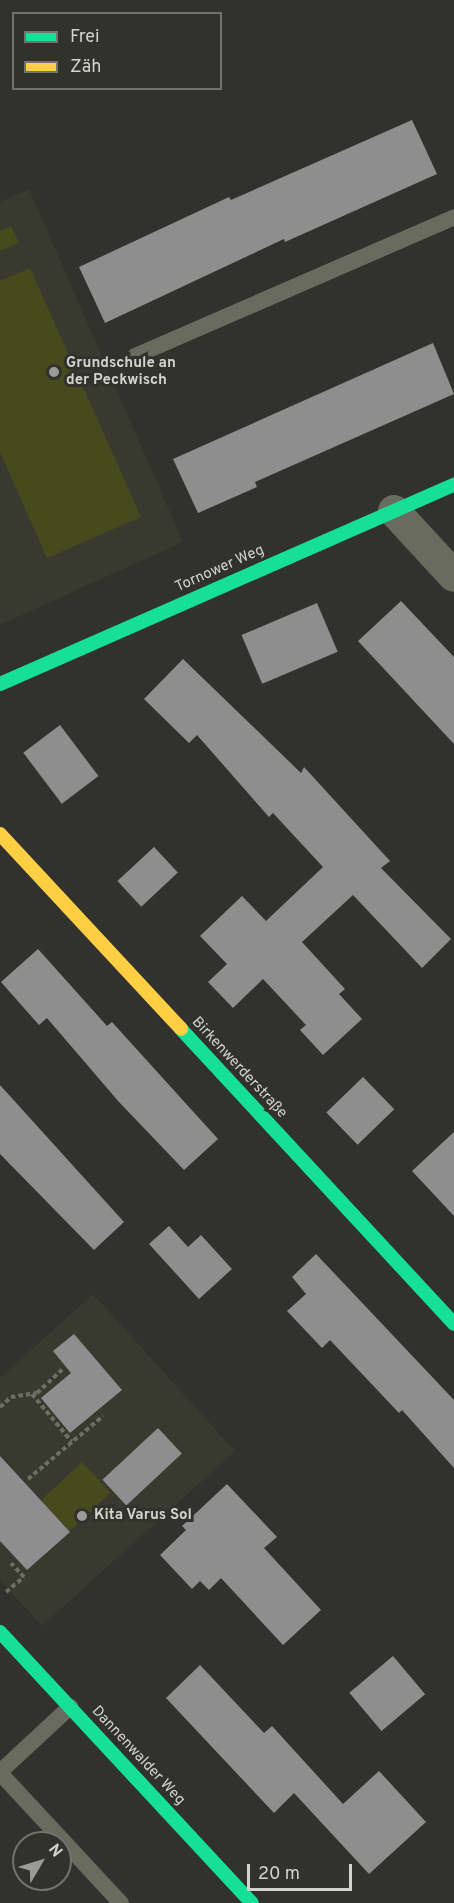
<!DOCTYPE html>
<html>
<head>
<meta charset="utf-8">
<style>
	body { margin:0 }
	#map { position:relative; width:454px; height:1903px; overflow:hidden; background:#31312e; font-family:Overpass,sans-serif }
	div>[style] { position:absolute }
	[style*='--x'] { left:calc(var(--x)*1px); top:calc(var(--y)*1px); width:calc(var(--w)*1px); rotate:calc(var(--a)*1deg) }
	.built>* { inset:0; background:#383a30 }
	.green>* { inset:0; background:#474a1d; transform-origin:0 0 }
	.building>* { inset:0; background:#8f8e8f; transform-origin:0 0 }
	.path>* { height:4px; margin-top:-2px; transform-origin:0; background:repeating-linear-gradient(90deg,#6d6e66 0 4.5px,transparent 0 7.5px) }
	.lane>* { height:16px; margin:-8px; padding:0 8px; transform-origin:8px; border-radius:8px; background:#696b5f }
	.street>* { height:32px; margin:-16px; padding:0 16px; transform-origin:16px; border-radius:16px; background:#696b5f }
	.fast>* { height:14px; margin:-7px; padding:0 7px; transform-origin:7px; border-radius:7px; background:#16e098 }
	.slow>* { height:14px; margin:-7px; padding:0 7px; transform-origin:7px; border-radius:7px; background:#ffcf43 }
	.dots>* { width:16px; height:16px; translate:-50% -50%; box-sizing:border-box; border:3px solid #32322d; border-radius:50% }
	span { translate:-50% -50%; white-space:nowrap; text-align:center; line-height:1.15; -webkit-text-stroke:6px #32322d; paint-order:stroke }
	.poi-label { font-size:15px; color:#d2d2cf; font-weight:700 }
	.left { translate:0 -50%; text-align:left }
	.street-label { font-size:15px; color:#d2d2cf }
	.legend { position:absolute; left:12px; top:12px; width:210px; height:78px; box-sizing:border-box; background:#32322d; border:2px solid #72726e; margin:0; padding:8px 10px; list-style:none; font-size:18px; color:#d2d2cf }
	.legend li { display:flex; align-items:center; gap:12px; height:30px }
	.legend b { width:30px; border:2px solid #72726e }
	.north { position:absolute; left:12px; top:1831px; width:60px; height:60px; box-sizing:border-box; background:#32322d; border:2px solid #72726e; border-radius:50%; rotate:52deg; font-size:16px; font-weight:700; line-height:24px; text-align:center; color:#d2d2cf }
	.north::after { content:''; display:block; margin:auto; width:21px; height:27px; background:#9a9a97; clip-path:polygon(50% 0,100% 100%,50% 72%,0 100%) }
	.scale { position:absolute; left:247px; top:1864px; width:105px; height:27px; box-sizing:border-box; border:3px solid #d2d2cf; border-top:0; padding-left:8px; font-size:18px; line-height:21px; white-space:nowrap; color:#d2d2cf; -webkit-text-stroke:4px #32322d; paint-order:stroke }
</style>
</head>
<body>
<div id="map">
	<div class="built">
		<div style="clip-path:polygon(29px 189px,183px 542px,0 625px,0 202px)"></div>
		<div style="clip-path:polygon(93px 1294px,235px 1451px,42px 1626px,0 1580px,0 1378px)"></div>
	</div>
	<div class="green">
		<div style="clip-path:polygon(11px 226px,19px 243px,0 251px,0 231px)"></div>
		<div style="clip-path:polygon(30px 268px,141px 517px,47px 558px,0 452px,0 281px)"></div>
		<div style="left:82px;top:1462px;width:42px;height:56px;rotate:47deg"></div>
	</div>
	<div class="building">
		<div style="clip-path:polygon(412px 120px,437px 174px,285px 242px,284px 239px,105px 323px,79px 267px,229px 197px,231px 200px)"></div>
		<div style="clip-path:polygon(433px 343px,454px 394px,255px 482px,257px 487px,198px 513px,173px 459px)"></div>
		<div style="clip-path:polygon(401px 601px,454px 657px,454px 744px,358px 641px)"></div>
		<div style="left:317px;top:603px;width:53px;height:82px;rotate:67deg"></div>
		<div style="clip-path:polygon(183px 659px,301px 773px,304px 767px,390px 861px,381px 868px,451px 939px,422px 968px,353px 895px,302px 942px,345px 989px,339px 994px,362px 1019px,323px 1055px,300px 1030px,306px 1025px,263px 979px,233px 1008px,208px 982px,227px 964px,200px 936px,242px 896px,266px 921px,323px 867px,273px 813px,269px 817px,197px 735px,189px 743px,144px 699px)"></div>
		<div style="left:60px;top:725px;width:64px;height:46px;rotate:53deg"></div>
		<div style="left:154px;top:847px;width:35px;height:50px;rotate:47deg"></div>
		<div style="clip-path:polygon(38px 949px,107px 1026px,112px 1022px,218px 1139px,184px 1170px,119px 1102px,47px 1018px,39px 1025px,1px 982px)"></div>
		<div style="left:363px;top:1077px;width:45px;height:51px;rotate:46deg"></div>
		<div style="clip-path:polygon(0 1085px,124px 1222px,94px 1250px,0 1154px)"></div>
		<div style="clip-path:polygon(454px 1132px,454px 1216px,412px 1171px)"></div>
		<div style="clip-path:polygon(169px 1226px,188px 1247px,201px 1235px,232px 1269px,199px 1299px,149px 1244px)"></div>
		<div style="clip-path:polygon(316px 1254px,454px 1400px,454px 1468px,402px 1410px,399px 1413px,330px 1340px,322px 1348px,287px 1311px,306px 1294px,292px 1277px)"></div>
		<div style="clip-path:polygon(74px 1334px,122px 1390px,70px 1433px,41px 1398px,71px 1373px,53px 1351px)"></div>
		<div style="left:158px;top:1428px;width:35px;height:76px;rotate:47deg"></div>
		<div style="clip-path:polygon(0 1456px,70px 1532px,27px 1570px,0 1541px)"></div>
		<div style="clip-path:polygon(227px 1484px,277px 1537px,264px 1548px,321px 1610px,283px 1645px,221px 1578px,209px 1590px,200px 1581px,192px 1589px,160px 1555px,186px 1530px,182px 1526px)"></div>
		<div style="left:393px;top:1656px;width:50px;height:57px;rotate:50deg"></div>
		<div style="clip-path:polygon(200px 1665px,264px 1733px,272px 1726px,343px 1804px,379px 1771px,426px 1822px,369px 1874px,294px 1793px,274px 1813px,166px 1698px)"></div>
	</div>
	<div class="path">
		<div style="--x:32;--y:1394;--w:62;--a:50.2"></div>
		<div style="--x:0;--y:1407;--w:15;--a:-42"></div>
		<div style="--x:11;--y:1397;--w:26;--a:-9"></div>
		<div style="--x:37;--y:1393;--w:35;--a:-43"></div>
		<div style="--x:28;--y:1479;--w:98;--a:-40"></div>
		<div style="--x:6;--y:1592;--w:23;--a:-40"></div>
		<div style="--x:24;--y:1577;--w:19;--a:-133"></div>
	</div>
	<div class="lane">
		<div style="--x:135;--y:356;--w:348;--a:-23.5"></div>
		<div style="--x:0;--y:1772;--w:96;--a:-42.9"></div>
		<div style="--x:0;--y:1773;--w:178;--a:47.1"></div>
	</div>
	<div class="street">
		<div style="--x:394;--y:511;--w:88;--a:47.3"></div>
	</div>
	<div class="fast">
		<div style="--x:0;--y:684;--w:496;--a:-23.7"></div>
		<div style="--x:181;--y:1029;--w:402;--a:47.2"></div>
		<div style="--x:0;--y:1632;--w:370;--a:47.1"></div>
	</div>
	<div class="slow">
		<div style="--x:0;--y:834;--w:266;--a:47.1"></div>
	</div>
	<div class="dots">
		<div style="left:54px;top:372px;background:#9a9a97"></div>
		<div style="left:82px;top:1516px;background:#9a9a97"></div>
	</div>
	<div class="poi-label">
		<span class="left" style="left:66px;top:372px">Grundschule an<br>der Peckwisch</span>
		<span class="left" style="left:94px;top:1516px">Kita Varus Sol</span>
	</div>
	<div class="street-label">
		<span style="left:220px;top:569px;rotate:-24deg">Tornower Weg</span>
		<span style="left:239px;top:1068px;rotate:47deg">Birkenwerderstraße</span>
		<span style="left:138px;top:1756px;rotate:47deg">Dannenwalder Weg</span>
	</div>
	<ul class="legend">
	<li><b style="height:8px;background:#16e098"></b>Frei</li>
	<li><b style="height:8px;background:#ffcf43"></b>Zäh</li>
	</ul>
	<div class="north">N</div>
	<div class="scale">20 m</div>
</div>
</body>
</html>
